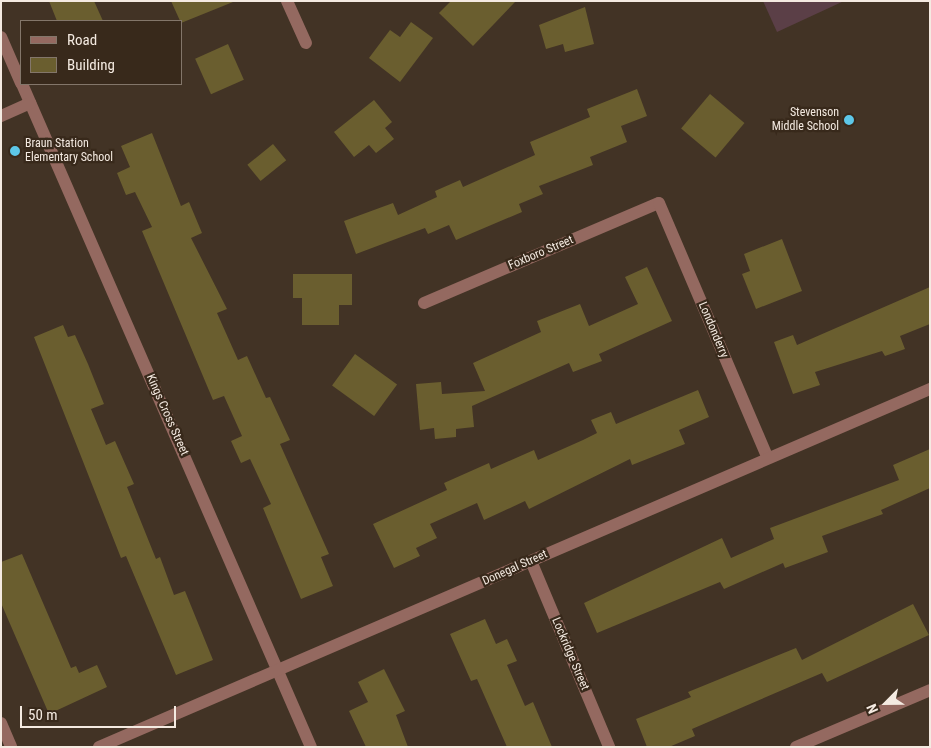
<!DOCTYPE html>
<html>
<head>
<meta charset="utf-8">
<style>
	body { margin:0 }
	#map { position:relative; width:931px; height:748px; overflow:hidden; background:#423325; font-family:"Roboto Condensed",sans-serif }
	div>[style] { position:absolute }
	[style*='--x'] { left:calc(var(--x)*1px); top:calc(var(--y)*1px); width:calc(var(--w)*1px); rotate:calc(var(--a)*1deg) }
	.green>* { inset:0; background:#5b3f47 }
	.building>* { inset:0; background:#6a5e2f; transform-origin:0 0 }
	.minor>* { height:12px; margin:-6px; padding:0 6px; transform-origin:6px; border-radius:6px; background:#946960 }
	.dots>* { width:14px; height:14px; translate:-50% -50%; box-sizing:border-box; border:2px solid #38291b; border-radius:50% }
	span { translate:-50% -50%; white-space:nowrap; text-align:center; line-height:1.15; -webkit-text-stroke:4.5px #38291b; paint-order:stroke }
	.poi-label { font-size:12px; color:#f4eae1 }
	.right { translate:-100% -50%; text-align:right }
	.left { translate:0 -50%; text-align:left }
	.street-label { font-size:12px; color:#f4eae1 }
	.frame { position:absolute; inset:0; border:2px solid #f4eae1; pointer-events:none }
	.legend { position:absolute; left:20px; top:20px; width:162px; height:65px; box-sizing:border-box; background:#38291b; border:1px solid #83766a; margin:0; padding:6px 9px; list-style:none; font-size:15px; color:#f4eae1 }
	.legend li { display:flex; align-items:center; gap:10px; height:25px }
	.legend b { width:25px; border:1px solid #83766a }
	.north { position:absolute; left:861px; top:678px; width:50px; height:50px; -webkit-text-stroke:4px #38291b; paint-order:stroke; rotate:247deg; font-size:14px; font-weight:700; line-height:20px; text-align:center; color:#f4eae1 }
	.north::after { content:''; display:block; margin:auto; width:18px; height:22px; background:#f4eae1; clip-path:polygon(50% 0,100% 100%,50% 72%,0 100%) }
	.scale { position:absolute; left:20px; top:706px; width:156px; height:22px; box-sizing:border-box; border:2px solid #f4eae1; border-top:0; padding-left:6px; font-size:15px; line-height:18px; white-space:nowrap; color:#f4eae1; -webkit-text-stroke:4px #38291b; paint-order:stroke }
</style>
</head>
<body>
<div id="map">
	<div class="green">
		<div style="clip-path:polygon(763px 1px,844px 1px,777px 32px)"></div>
	</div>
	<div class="building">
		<div style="clip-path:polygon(49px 1px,94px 1px,103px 21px,57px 21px)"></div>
		<div style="clip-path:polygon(171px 1px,233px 1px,233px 2px,181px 23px)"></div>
		<div style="clip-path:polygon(451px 1px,516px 1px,473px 46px,439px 13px)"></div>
		<div style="clip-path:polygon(585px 7px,594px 44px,565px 52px,563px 44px,546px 49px,539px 25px)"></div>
		<div style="clip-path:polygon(411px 22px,433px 38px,400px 82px,369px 58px,390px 30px,400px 37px)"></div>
		<div style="left:228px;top:44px;width:39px;height:36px;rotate:66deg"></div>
		<div style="clip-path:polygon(637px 89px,647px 116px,621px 126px,627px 142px,590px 157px,593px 165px,539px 186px,543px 194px,519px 204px,522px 212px,456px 240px,449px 225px,428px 234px,425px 228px,356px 254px,344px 221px,393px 203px,398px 215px,437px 197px,435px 191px,460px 180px,463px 187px,535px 155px,530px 142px,590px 117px,587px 109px)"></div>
		<div style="left:710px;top:94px;width:45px;height:45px;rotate:40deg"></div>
		<div style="clip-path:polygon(374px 100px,392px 122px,385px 128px,394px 139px,376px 153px,369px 145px,354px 157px,334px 132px)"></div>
		<div style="clip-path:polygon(152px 133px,181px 206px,189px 202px,202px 233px,191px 238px,227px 309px,217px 313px,238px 360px,247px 356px,266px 398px,270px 397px,290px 440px,280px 444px,329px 554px,321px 557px,333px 586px,301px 599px,263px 508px,271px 504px,250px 459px,241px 463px,231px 441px,242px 436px,224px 396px,213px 400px,142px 231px,152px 227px,135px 192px,126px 195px,117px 173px,130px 167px,121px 146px)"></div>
		<div style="left:273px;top:144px;width:21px;height:33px;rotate:51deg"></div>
		<div style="clip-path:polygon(782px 239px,802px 291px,756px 309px,742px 274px,750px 271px,744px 254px)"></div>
		<div style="clip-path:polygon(647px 267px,672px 321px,599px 354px,602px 361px,573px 372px,569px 363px,472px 406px,474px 427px,456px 429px,456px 437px,435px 439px,434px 428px,420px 430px,416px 384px,441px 382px,442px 394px,485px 391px,473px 363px,541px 332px,537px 321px,580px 304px,589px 326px,638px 304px,625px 277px)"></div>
		<div style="clip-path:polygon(293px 274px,352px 274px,352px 305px,339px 305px,339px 325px,302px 325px,302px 298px,293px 298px)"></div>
		<div style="clip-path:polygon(930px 287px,930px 324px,900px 336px,905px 349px,885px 356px,882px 351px,815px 372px,820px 385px,793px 394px,774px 342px,793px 335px,797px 345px)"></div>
		<div style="clip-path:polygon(63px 325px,68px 337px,75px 335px,88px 364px,104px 404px,91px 409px,106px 445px,115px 441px,134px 484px,127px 487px,156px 559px,160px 557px,174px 595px,185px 591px,213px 660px,176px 675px,126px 556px,121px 558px,34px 337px)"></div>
		<div style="left:355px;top:354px;width:52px;height:39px;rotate:36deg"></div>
		<div style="clip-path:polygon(698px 390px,709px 417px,679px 430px,685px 444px,632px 465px,630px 459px,529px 509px,525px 501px,484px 520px,477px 503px,430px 524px,437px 538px,416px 548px,420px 556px,394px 568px,373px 524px,447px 490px,444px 483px,489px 463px,491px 469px,534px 450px,538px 460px,583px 440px,597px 433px,591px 420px,611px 412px,616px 424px)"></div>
		<div style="clip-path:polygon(930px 449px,930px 488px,881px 510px,883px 514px,822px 536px,828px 552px,785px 568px,783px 563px,724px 589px,720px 582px,597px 633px,584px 603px,722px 538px,731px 558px,774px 539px,770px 528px,899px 480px,893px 465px)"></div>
		<div style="clip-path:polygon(22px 554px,71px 668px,76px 666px,79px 673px,97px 665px,107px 687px,49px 714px,1px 603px,1px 562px)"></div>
		<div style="clip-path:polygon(913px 604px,929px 635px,827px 682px,822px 673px,692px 729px,695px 736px,669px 747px,647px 747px,636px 719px,691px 697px,688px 692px,796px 648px,802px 660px)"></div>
		<div style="clip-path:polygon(485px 619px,496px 644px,507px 639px,517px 661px,507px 665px,525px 706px,533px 702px,552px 747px,507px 747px,477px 679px,471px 681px,450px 634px)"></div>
		<div style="clip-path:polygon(384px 669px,405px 711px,396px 715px,408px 747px,366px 747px,349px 711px,368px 702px,358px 682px)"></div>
	</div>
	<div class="minor">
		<div style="--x:287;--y:1;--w:46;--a:65.7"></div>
		<div style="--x:1;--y:37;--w:50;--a:66.5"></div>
		<div style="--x:22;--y:84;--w:723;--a:66.45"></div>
		<div style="--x:1;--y:116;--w:32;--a:-24"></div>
		<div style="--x:424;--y:303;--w:255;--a:-23.1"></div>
		<div style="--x:659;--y:203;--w:277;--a:66.9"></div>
		<div style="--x:531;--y:561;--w:202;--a:67.2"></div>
		<div style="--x:1;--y:723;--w:26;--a:67"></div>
		<div style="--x:99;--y:747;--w:905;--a:-23.31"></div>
		<div style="--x:796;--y:747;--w:146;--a:-23"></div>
	</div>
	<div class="dots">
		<div style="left:849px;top:120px;background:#5dc7e8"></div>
		<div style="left:15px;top:151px;background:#5dc7e8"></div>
	</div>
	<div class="poi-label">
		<span class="right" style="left:839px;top:120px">Stevenson<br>Middle School</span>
		<span class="left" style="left:25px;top:151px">Braun Station<br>Elementary School</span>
	</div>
	<div class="street-label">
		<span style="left:541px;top:253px;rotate:-23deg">Foxboro Street</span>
		<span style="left:713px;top:330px;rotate:67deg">Londonderry</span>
		<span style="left:167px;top:415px;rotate:66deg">Kings Cross Street</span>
		<span style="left:515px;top:568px;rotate:-24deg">Donegal Street</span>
		<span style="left:570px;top:654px;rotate:67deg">Lockridge Street</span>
	</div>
	<div class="frame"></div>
	<ul class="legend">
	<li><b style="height:6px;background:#946960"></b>Road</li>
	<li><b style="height:14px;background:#6a5e2f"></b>Building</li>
	</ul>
	<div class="north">N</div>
	<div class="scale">50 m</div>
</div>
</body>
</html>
